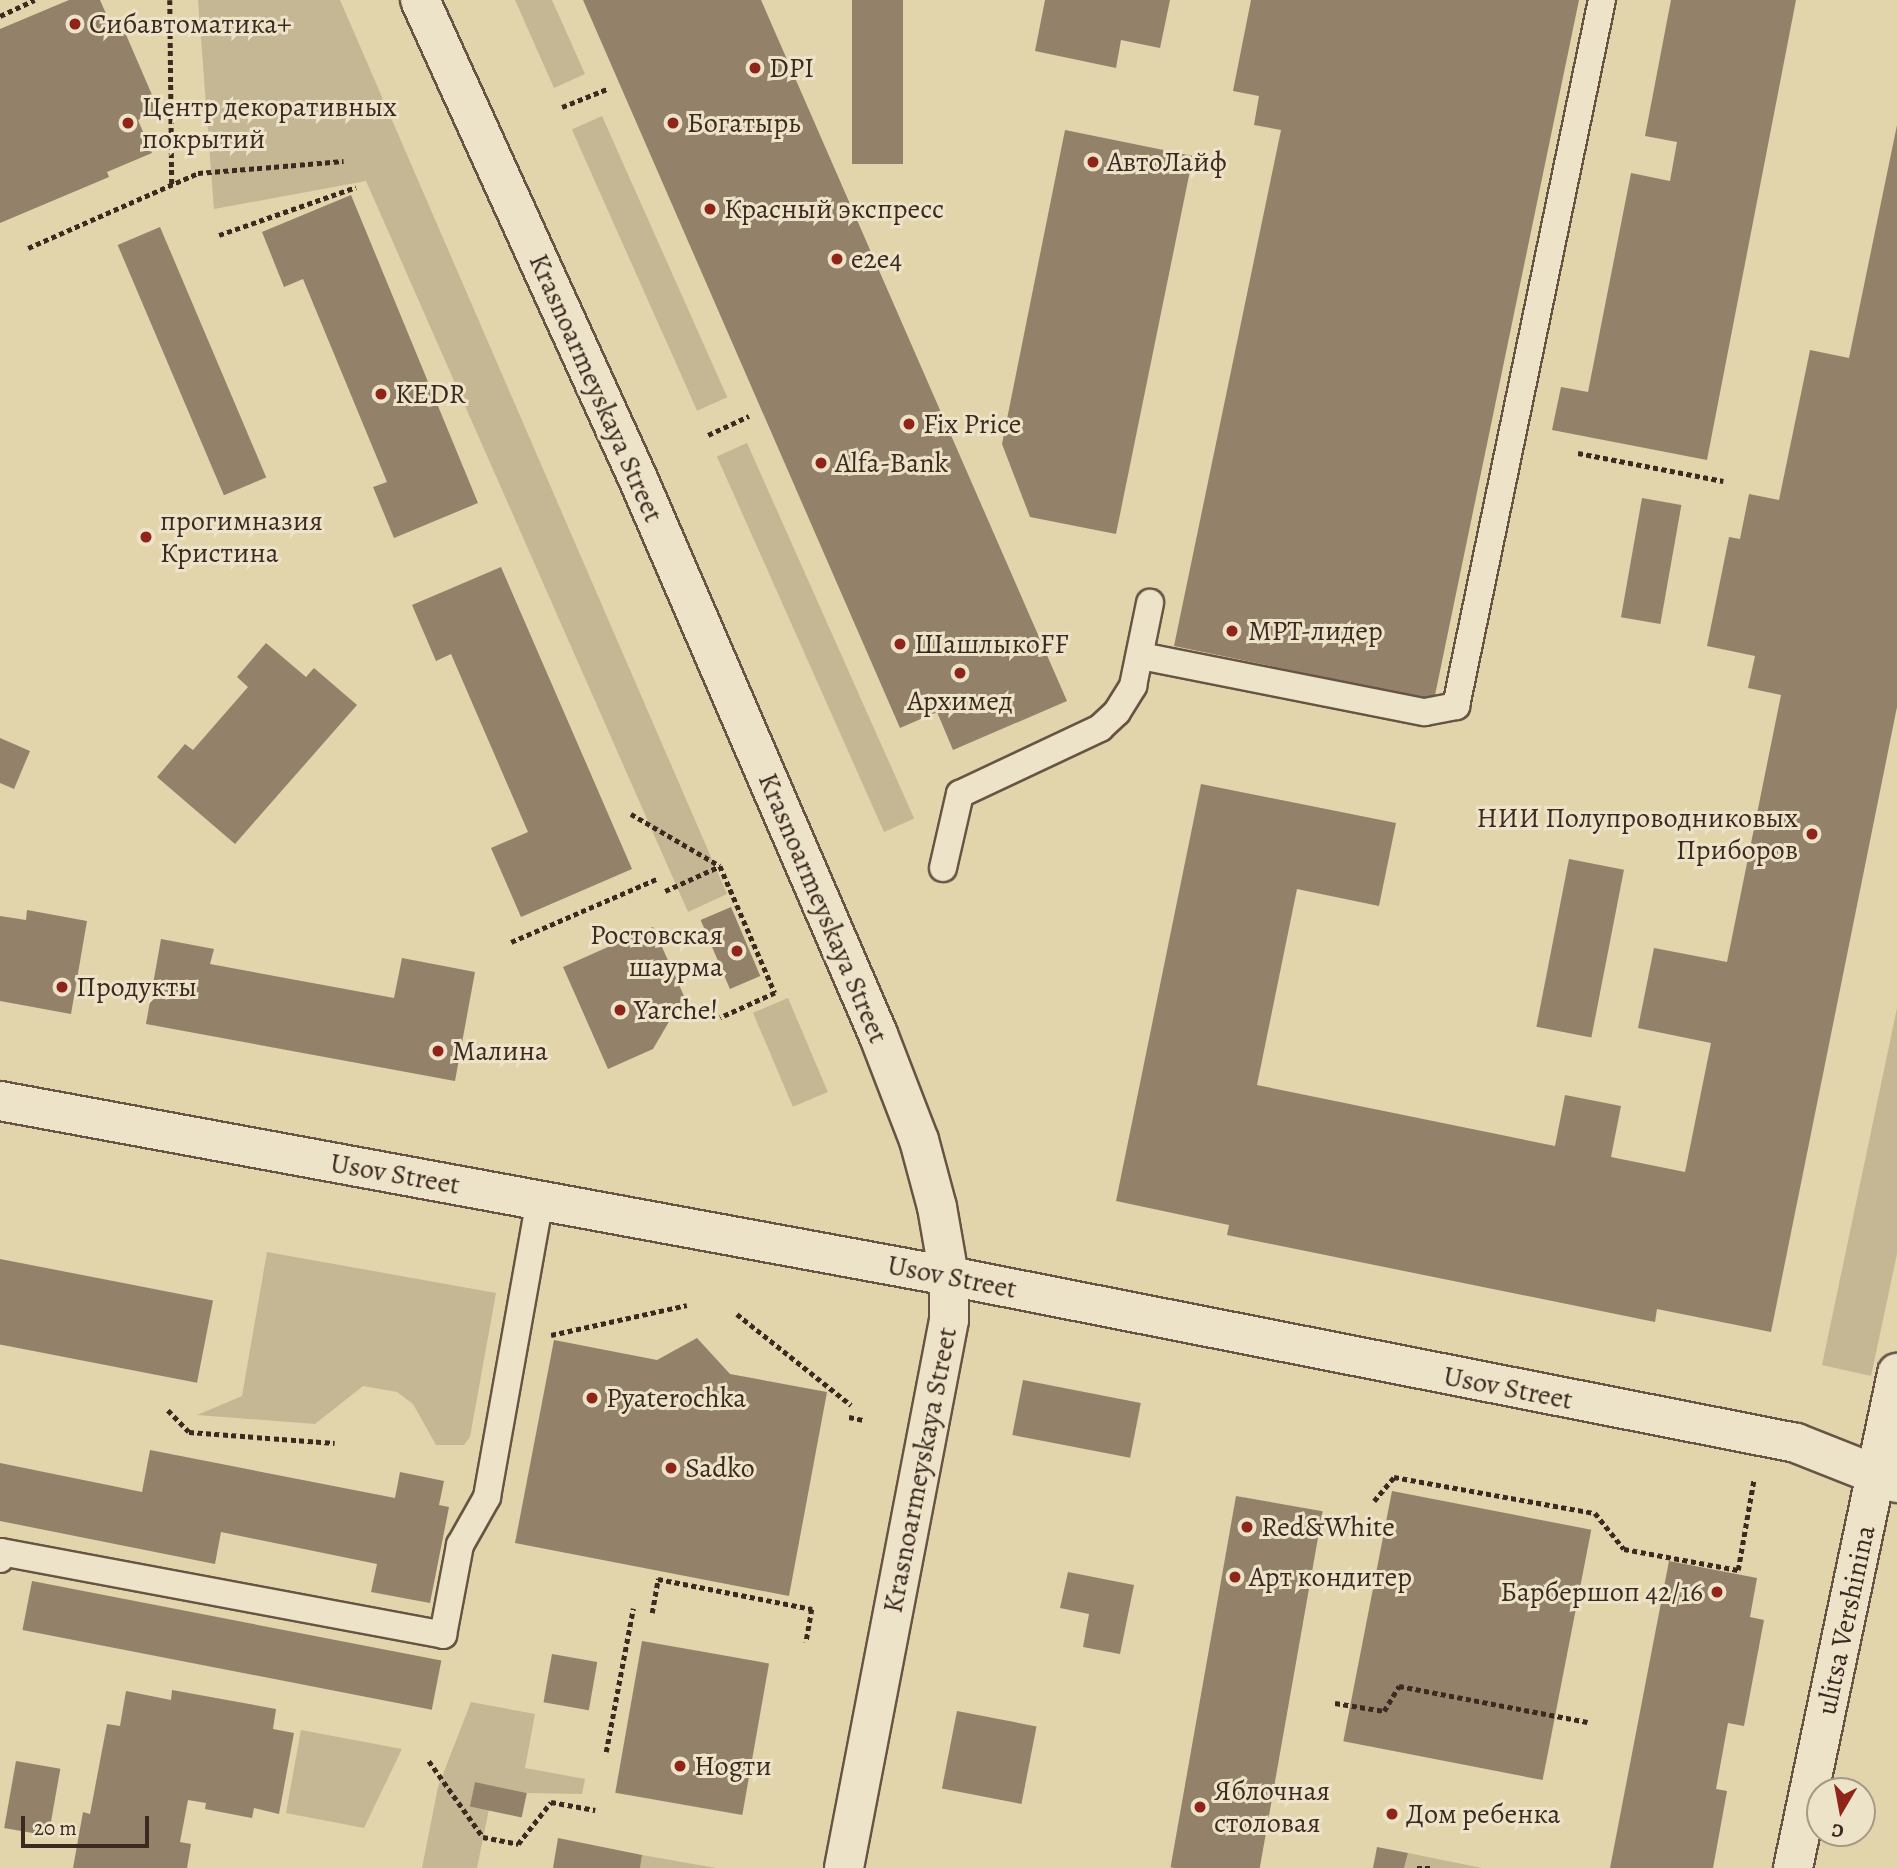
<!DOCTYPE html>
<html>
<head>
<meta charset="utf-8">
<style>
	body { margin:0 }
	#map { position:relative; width:1897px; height:1868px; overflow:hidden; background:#e2d4ab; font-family:Alegreya,serif }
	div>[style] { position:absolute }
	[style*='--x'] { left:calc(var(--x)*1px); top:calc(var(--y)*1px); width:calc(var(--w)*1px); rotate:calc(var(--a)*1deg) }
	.green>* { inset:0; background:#c6b794; transform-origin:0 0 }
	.building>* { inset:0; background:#938269; transform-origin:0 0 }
	.path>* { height:4.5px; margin-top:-2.25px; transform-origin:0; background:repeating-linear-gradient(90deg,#3e2921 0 5px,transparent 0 8.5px) }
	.roads { filter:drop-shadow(2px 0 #675444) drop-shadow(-2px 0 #675444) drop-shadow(0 2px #675444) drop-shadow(0 -2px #675444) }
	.service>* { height:26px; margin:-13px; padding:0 13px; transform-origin:13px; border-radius:13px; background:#ece3c8 }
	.minor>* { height:38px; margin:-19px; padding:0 19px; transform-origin:19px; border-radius:19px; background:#ece3c8 }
	.secondary>* { height:38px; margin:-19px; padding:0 19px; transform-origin:19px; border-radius:19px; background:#ece3c8 }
	.dots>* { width:19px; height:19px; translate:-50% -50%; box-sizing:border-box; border:4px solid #ece3c8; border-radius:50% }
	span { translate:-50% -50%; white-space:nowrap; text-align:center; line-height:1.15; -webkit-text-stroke:6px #ece3c8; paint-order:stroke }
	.poi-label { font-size:28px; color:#3e2921 }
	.left { translate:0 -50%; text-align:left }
	.right { translate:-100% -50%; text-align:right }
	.street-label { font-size:28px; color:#3e2921 }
	.north { position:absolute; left:1806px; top:1777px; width:70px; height:70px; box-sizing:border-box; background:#ece3c8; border:2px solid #a69985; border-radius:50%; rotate:190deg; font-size:19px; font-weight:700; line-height:28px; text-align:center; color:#3e2921 }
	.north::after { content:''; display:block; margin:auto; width:24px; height:32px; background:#8f2418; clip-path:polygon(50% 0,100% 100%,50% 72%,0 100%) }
	.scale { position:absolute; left:21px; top:1816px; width:128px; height:32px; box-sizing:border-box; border:4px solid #3e2921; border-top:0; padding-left:9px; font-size:21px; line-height:24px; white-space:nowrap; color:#3e2921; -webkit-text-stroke:5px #ece3c8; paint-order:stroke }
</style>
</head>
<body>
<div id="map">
	<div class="green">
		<div style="clip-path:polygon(198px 0,340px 0,727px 894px,688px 912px,366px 181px,214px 209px)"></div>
		<div style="clip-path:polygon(515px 0,552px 0,585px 74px,554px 88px)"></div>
		<div style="left:602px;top:116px;width:308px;height:33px;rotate:66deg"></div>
		<div style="left:747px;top:443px;width:411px;height:33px;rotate:66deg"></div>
		<div style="left:788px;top:998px;width:102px;height:38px;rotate:67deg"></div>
		<div style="clip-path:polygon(1897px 1008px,1897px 1254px,1871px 1376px,1822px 1365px)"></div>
		<div style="clip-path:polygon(267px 1252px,496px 1293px,470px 1437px,464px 1445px,436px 1445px,413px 1404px,397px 1392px,363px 1386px,315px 1424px,197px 1415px,242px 1396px)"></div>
		<div style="clip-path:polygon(471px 1702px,535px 1714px,525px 1768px,585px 1779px,582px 1794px,527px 1793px,475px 1782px,470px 1806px,489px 1809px,477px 1868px,422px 1868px,438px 1787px)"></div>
		<div style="clip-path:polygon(301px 1730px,402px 1749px,364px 1828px,286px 1813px)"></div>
		<div style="clip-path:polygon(1408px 1853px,1482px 1868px,1404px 1868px)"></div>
		<div style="clip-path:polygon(642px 1855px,716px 1868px,640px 1868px)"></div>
	</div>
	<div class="building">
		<div style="clip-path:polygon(69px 0,100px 0,115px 34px,124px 30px,159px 111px,138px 120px,152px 153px,107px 172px,109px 177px,0 223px,0 29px)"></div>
		<div style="clip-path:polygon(583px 0,761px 0,1067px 701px,953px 750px,937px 712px,900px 728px)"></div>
		<div style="left:852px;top:0;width:51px;height:164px"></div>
		<div style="clip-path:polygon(1045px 0,1170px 0,1160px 48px,1121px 40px,1116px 68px,1035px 51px)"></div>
		<div style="clip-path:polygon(1251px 0,1579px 0,1434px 700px,1174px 646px,1281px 130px,1254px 125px,1259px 96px,1233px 91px)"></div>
		<div style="clip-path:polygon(1671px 0,1796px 0,1707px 460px,1552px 430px,1561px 387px,1588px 392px,1631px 173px,1670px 181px,1677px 142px,1645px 136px)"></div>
		<div style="clip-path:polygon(1897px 125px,1897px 707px,1771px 1332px,1657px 1309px,1655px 1322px,1227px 1235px,1229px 1225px,1116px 1201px,1201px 784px,1396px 823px,1379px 906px,1297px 889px,1257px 1085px,1555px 1146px,1565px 1095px,1621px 1106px,1611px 1157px,1685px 1172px,1711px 1043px,1638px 1028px,1654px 948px,1727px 962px,1781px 695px,1748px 688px,1755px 656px,1707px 646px,1729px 537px,1740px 539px,1749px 494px,1779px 500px,1810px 350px,1849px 358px)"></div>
		<div style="clip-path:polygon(1065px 130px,1193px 156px,1116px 534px,1030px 517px,1002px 444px)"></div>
		<div style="clip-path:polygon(351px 195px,478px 503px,394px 538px,373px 487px,387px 482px,303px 279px,284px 287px,262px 232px)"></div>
		<div style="left:160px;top:227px;width:272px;height:46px;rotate:67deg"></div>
		<div style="left:1642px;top:498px;width:40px;height:121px;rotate:10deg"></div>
		<div style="clip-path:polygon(501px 567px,632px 869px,521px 917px,491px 848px,528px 832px,451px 654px,436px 661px,412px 605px)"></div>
		<div style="clip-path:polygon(266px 643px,306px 677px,314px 668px,357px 705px,235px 844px,157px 777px,185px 744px,193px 750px,248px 687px,237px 677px)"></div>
		<div style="clip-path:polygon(0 738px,30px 751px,14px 789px,0 783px)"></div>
		<div style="left:1569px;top:859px;width:56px;height:171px;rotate:11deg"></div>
		<div style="left:731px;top:907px;width:75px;height:33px;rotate:67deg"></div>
		<div style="clip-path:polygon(27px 910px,87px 921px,71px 1014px,0 1001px,0 916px,26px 920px)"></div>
		<div style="clip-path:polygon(653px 927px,684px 996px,653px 1049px,608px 1069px,563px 967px)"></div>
		<div style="clip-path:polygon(161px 939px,214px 949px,210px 964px,394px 998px,402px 958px,475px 972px,455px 1081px,146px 1024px)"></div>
		<div style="left:0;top:1259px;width:217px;height:84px;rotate:11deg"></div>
		<div style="clip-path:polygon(697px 1338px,730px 1374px,827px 1392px,789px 1596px,515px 1543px,554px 1340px,657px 1360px)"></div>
		<div style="left:1023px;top:1380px;width:120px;height:56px;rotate:11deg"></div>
		<div style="clip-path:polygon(150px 1450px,395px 1498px,400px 1472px,444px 1481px,439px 1505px,449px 1507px,430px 1603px,371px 1592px,377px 1564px,221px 1532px,215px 1564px,0 1521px,0 1463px,142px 1492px)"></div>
		<div style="left:1392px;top:1491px;width:203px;height:255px;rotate:11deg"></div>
		<div style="left:1236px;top:1496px;width:88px;height:377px;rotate:10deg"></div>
		<div style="clip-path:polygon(1669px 1561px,1757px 1578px,1750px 1617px,1764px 1620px,1744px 1726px,1728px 1723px,1716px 1789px,1727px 1791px,1713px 1868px,1610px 1868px)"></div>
		<div style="clip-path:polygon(1068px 1572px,1134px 1585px,1120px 1654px,1083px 1647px,1089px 1614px,1060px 1608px)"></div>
		<div style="left:32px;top:1581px;width:417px;height:50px;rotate:11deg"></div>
		<div style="left:642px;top:1641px;width:129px;height:154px;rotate:10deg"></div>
		<div style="left:552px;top:1654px;width:46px;height:49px;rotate:10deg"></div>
		<div style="clip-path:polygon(172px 1690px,276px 1709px,273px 1729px,294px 1733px,279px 1814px,254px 1808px,252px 1818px,205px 1809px,206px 1803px,188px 1800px,180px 1842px,191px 1844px,187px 1868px,73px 1868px,83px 1812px,90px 1814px,107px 1724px,120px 1726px,126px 1691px,171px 1700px)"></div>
		<div style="left:957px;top:1711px;width:81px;height:79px;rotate:11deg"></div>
		<div style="left:16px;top:1761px;width:45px;height:68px;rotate:10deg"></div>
		<div style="left:475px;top:1782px;width:53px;height:25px;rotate:12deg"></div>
		<div style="clip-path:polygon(558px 1838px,642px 1855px,640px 1868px,553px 1868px)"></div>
		<div style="clip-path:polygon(1377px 1847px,1408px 1853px,1404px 1868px,1373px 1868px)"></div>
	</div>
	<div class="path">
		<div style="--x:170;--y:0;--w:185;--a:89.4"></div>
		<div style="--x:0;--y:16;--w:38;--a:-25"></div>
		<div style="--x:562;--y:107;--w:48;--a:-21.8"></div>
		<div style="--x:219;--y:235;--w:145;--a:-19.3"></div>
		<div style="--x:28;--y:248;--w:186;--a:-23.8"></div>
		<div style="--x:198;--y:173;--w:146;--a:-4.7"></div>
		<div style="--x:708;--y:435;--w:45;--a:-24.9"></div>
		<div style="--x:1578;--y:453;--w:148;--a:10.9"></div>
		<div style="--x:631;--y:814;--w:103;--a:30.3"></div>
		<div style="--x:665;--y:891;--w:60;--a:-24.4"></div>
		<div style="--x:720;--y:866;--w:138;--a:66.6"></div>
		<div style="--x:775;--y:993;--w:60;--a:155.6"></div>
		<div style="--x:511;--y:942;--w:161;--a:-23.4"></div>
		<div style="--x:737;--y:1314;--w:146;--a:38.6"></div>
		<div style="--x:551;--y:1335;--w:139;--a:-12.4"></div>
		<div style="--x:168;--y:1410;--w:30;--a:46"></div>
		<div style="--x:189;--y:1432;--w:146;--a:4.3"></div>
		<div style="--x:849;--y:1417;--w:14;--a:12"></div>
		<div style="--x:1374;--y:1501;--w:31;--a:-50"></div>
		<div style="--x:1394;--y:1477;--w:204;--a:10.2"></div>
		<div style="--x:1595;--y:1513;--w:46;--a:51.1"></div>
		<div style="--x:1624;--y:1549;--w:116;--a:10.4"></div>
		<div style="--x:1738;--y:1570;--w:93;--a:-80.1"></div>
		<div style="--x:652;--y:1613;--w:35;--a:-80"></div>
		<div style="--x:658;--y:1579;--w:157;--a:11"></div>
		<div style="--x:812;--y:1609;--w:34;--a:100"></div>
		<div style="--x:1335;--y:1703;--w:50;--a:9.3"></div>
		<div style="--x:1384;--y:1711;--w:29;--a:-59"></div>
		<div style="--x:1399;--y:1686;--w:192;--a:10.8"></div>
		<div style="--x:606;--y:1752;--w:146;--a:-79.3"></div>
		<div style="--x:429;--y:1761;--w:93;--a:54.6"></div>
		<div style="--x:483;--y:1837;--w:36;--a:11"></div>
		<div style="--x:518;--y:1844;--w:53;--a:-51.8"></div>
		<div style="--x:551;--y:1802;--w:45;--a:10.3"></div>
		<div style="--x:1417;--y:1868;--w:13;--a:0"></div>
	</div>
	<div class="roads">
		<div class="service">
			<div style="--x:1141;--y:656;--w:289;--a:11.2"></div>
			<div style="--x:1425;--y:712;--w:32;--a:-11"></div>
			<div style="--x:1456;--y:706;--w:721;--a:-78.32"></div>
			<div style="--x:943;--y:868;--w:76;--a:-77.1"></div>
			<div style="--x:960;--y:794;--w:155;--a:-25.2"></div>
			<div style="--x:1100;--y:728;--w:23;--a:-43"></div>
			<div style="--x:1117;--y:712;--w:31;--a:-58"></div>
			<div style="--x:1133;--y:686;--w:85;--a:-78.4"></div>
			<div style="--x:0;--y:1559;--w:7;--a:-82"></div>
			<div style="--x:1;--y:1552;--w:450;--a:10.6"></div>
			<div style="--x:443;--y:1635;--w:92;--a:-79.3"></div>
			<div style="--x:460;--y:1545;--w:55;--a:-60.6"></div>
			<div style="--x:487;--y:1497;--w:302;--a:-79.9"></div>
		</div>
		<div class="minor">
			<div style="--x:1793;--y:1868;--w:506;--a:-78.13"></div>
		</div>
		<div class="secondary">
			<div style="--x:420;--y:0;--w:529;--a:65.52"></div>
			<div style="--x:639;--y:481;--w:602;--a:66.63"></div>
			<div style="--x:878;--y:1034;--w:114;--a:68.9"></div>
			<div style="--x:919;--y:1140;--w:69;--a:75"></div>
			<div style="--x:937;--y:1207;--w:70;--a:80.1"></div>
			<div style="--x:949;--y:1276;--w:44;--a:90"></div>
			<div style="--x:949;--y:1320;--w:558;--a:100.85"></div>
			<div style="--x:0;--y:1101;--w:965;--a:10.45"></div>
			<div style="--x:949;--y:1276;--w:863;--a:11.15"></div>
			<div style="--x:1796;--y:1443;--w:109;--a:21.6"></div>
		</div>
	</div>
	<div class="dots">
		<div style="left:75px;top:24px;background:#8f2418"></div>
		<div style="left:755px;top:68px;background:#8f2418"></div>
		<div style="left:128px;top:123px;background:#8f2418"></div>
		<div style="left:673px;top:123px;background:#8f2418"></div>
		<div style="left:1093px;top:162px;background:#8f2418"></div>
		<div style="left:710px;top:209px;background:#8f2418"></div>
		<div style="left:837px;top:259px;background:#8f2418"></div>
		<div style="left:381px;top:394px;background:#8f2418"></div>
		<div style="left:909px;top:424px;background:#8f2418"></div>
		<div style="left:821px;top:463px;background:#8f2418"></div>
		<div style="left:146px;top:537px;background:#8f2418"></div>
		<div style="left:1232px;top:631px;background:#8f2418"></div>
		<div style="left:900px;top:644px;background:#8f2418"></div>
		<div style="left:960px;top:673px;background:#8f2418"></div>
		<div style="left:1812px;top:834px;background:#8f2418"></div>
		<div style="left:737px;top:951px;background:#8f2418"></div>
		<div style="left:62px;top:987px;background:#8f2418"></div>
		<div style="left:620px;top:1010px;background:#8f2418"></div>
		<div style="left:438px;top:1051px;background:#8f2418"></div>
		<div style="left:592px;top:1398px;background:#8f2418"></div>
		<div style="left:671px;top:1468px;background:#8f2418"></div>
		<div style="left:1247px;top:1527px;background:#8f2418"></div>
		<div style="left:1235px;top:1577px;background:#8f2418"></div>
		<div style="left:1717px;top:1592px;background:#8f2418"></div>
		<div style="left:680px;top:1766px;background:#8f2418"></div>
		<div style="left:1200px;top:1807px;background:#8f2418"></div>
		<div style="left:1392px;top:1814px;background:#8f2418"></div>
	</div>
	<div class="poi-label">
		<span class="left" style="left:89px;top:24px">Сибавтоматика+</span>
		<span class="left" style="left:769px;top:68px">DPI</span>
		<span class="left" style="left:142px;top:123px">Центр декоративных<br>покрытий</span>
		<span class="left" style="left:687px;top:123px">Богатырь</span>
		<span class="left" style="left:1107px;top:162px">АвтоЛайф</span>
		<span class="left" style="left:724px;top:209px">Красный экспресс</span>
		<span class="left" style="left:851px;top:259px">e2e4</span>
		<span class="left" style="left:395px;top:394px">KEDR</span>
		<span class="left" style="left:923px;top:424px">Fix Price</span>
		<span class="left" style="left:835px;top:463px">Alfa-Bank</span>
		<span class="left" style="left:160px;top:537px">прогимназия<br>Кристина</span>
		<span class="left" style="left:1248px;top:631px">МРТ-лидер</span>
		<span class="left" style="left:914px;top:644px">ШашлыкоFF</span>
		<span style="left:960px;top:701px">Архимед</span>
		<span class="right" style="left:1798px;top:834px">НИИ Полупроводниковых<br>Приборов</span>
		<span class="right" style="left:723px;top:951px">Ростовская<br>шаурма</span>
		<span class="left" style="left:76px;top:987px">Продукты</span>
		<span class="left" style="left:634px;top:1010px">Yarche!</span>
		<span class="left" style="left:452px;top:1051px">Малина</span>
		<span class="left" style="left:606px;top:1398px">Pyaterochka</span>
		<span class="left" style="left:685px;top:1468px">Sadko</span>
		<span class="left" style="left:1261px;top:1527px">Red&amp;White</span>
		<span class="left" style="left:1249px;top:1577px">Арт кондитер</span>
		<span class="right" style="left:1703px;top:1592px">Барбершоп 42/16</span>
		<span class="left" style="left:694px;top:1766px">Ноgти</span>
		<span class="left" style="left:1214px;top:1807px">Яблочная<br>столовая</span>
		<span class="left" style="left:1406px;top:1814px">Дом ребенка</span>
	</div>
	<div class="street-label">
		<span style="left:596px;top:388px;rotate:66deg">Krasnoarmeyskaya Street</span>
		<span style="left:823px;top:908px;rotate:67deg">Krasnoarmeyskaya Street</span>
		<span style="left:395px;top:1174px;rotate:10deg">Usov Street</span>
		<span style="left:952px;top:1277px;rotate:11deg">Usov Street</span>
		<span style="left:1508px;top:1388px;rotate:11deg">Usov Street</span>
		<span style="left:920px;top:1470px;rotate:-79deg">Krasnoarmeyskaya Street</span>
		<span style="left:1846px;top:1620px;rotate:-78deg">ulitsa Vershinina</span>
	</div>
	<div class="north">С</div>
	<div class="scale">20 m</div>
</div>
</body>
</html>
